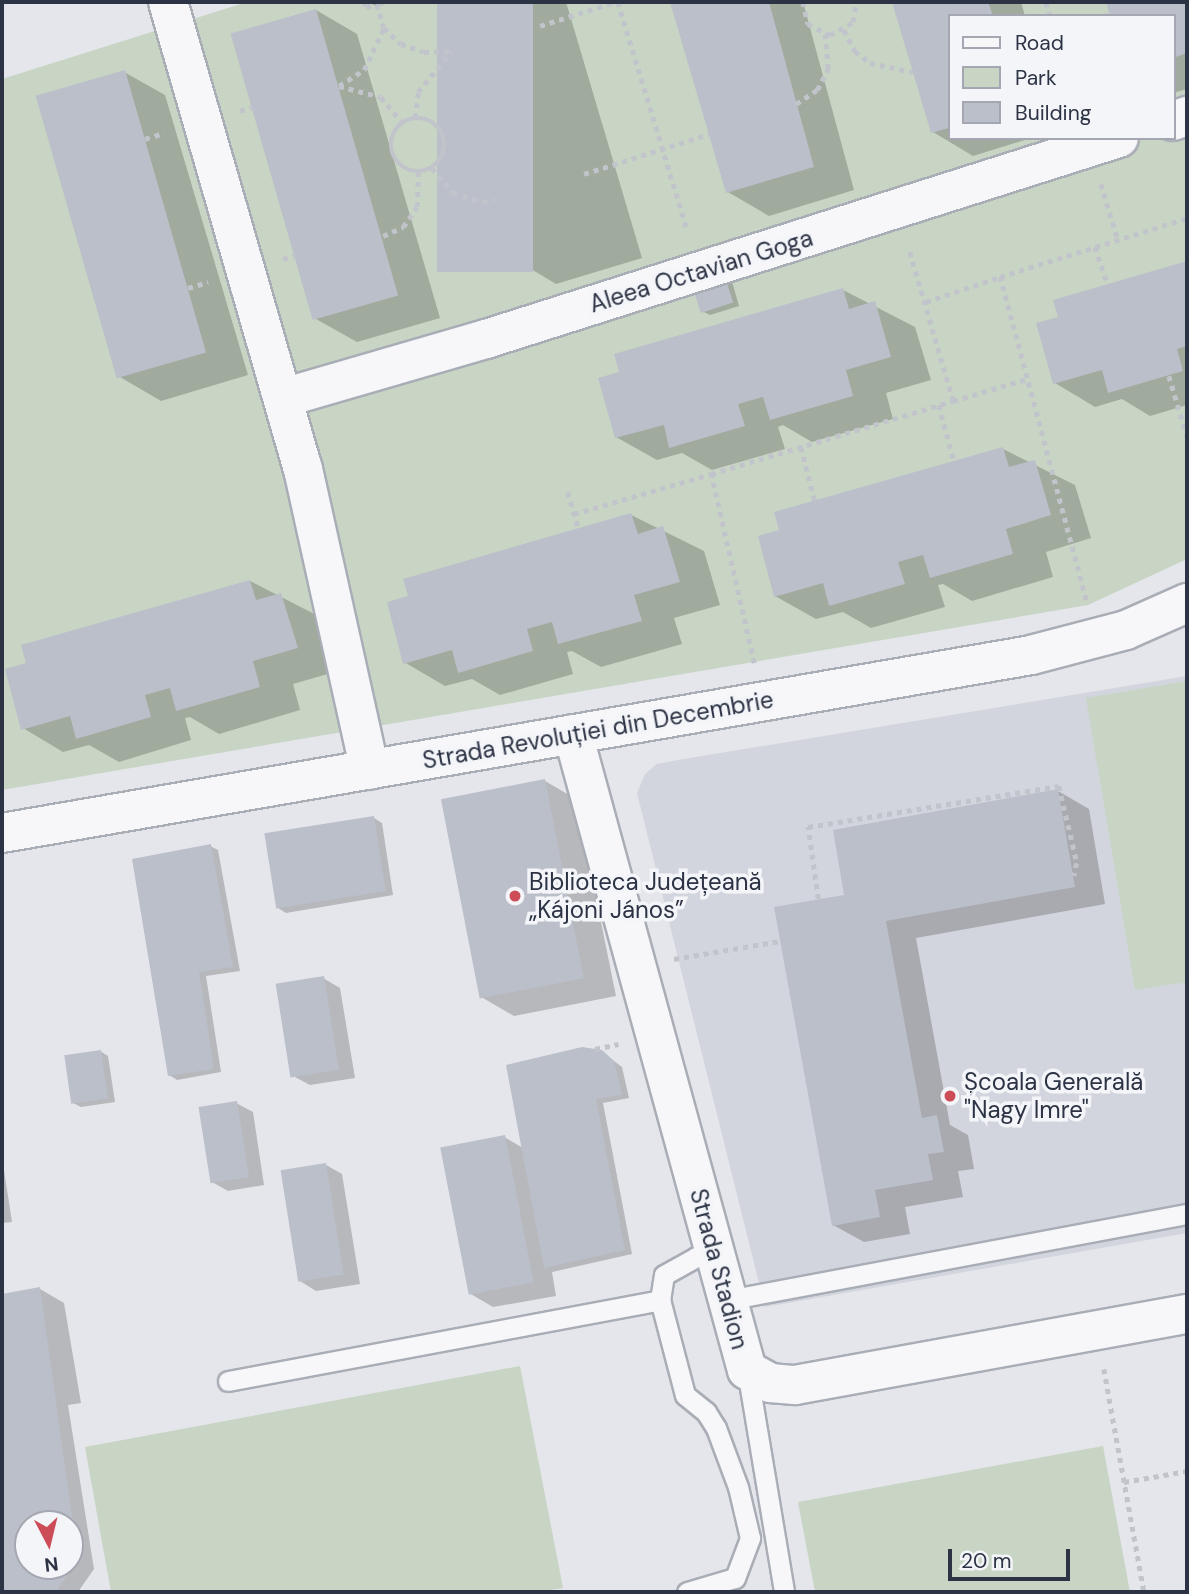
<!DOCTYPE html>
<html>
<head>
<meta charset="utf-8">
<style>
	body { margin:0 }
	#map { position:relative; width:1189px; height:1594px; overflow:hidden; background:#e4e6eb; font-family:"DM Sans",sans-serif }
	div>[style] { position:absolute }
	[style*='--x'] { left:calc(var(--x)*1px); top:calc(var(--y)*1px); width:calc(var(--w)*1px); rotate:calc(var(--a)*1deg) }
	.built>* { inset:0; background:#d2d5dd }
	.green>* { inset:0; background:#c8d5c5 }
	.shadow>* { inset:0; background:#0003 }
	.building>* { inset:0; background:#bbbfc9; transform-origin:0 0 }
	.path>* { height:4.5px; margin-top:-2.25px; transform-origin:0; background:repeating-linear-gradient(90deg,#c2c4cb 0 5px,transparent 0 10px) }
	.path>.ring { margin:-2.25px; padding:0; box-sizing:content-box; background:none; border:4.5px solid #c2c4cb; border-radius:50% }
	.roads { filter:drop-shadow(2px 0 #a9adb6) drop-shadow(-2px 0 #a9adb6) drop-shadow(0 2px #a9adb6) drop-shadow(0 -2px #a9adb6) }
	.lane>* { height:19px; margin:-9.5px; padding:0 9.5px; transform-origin:9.5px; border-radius:9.5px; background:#f7f7fa }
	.street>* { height:38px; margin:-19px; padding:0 19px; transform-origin:19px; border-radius:19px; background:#f7f7fa }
	.dots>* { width:19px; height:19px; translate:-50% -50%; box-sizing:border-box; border:4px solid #f4f5f9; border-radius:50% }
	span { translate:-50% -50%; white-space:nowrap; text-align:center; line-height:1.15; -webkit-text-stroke:7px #f4f5f9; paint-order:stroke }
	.street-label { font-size:24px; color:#2c3344 }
	.poi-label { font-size:24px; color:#2c3344 }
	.left { translate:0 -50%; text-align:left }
	.frame { position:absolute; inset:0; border:4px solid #2c3344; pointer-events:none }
	.legend { position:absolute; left:948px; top:14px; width:228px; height:126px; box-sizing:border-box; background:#f4f5f9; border:2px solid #a4a7b1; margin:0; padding:9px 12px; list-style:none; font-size:21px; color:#2c3344 }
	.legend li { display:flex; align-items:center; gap:14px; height:35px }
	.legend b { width:35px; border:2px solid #a4a7b1 }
	.north { position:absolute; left:14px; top:1510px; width:70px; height:70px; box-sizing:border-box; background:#f4f5f9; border:2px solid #a4a7b1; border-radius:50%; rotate:173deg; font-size:19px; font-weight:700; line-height:28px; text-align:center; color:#2c3344 }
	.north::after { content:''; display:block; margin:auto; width:24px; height:32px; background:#cc4d58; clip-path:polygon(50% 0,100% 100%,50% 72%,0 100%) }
	.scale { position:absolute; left:948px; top:1549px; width:122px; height:32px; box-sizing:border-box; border:4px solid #2c3344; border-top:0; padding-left:9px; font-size:21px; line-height:24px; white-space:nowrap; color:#2c3344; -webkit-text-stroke:5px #f4f5f9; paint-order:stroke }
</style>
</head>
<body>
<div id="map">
	<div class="built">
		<div style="clip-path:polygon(1187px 676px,1187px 1233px,765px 1307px,637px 793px,645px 774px,657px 764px,678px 760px)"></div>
	</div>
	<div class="green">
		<div style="clip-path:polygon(evenodd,247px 2px,1187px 2px,1187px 559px,1088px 605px,2px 790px,2px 79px,247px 2px,949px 16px,1173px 16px,1173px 138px,949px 138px,949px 16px)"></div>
		<div style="clip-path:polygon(1187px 681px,1187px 982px,1135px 990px,1086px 698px)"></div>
		<div style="clip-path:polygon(520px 1366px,563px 1588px,539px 1592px,111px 1592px,85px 1447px)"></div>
		<div style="clip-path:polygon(1103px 1446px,1130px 1592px,815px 1592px,798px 1502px)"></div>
	</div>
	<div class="shadow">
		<div style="clip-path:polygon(369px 2px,391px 2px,377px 7px)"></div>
		<div style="clip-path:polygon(439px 2px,566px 2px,642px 258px,556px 284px,516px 260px)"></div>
		<div style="clip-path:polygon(671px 2px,803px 2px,854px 190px,769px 216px,728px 192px)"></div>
		<div style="clip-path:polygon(894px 2px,1021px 2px,1025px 16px,949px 16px,949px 138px,1031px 138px,973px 156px,933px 132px)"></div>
		<div style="clip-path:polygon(1108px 2px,1187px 2px,1187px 89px,1173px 93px,1173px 16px,1112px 16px)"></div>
		<div style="clip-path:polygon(316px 10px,357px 34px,440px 318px,357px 342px,316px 319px)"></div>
		<div style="clip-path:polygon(124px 72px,165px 95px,248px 375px,161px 401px,120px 377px)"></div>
		<div style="clip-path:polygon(1187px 263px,1187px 405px,1150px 416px,1122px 399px,1095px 407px,1055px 383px,1060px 318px,1055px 301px)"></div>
		<div style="clip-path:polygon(731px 278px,739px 306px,710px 315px,702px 311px)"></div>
		<div style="clip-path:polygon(843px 290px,915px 327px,931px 380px,886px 393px,893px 419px,812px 442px,783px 425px,778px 427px,785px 449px,712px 470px,682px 453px,657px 460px,616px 437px)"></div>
		<div style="clip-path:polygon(1003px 449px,1075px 485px,1091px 538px,1046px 552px,1053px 577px,972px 601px,943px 584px,938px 585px,945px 607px,871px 628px,843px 612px,816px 619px,775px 596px,781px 531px)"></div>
		<div style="clip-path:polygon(631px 515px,704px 551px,720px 605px,674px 618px,682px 644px,601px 667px,572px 651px,567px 652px,573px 674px,500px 695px,472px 679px,445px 686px,404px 662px)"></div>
		<div style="clip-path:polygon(250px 581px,322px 618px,338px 671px,293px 684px,300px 710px,219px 734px,190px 717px,185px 718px,191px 740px,119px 762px,89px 745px,63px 752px,23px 728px)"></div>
		<div style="clip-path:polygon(545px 781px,576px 799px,616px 996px,514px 1016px,483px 998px)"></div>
		<div style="clip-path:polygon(1058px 791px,1089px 809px,1105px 904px,916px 938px,950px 1125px,968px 1135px,974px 1169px,958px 1171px,963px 1197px,905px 1207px,910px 1234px,864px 1242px,833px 1225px,846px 896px)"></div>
		<div style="clip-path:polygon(374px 818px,382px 823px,393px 895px,286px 913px,278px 908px)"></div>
		<div style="clip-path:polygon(210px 846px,218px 850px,240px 971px,206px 976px,221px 1072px,177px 1080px,169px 1075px)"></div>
		<div style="clip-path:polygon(323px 978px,340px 988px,355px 1078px,310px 1085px,293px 1076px)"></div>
		<div style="clip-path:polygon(100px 1051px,108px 1056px,115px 1102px,81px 1107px,73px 1103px)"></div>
		<div style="clip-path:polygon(602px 1052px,622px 1067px,629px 1098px,603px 1103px,632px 1254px,552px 1272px,556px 1296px,493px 1307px,469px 1293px,504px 1137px,523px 1148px)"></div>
		<div style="clip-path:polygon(236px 1103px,253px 1112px,264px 1185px,228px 1191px,212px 1182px)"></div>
		<div style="clip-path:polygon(2px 1157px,12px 1222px,2px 1223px)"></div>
		<div style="clip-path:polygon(326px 1165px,342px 1174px,360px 1284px,316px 1291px,300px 1281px)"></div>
		<div style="clip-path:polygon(evenodd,40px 1289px,64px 1303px,81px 1403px,68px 1405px,94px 1569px,78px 1592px,2px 1592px,2px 1296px,40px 1289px,28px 1524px,70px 1524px,70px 1566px,28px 1566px,28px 1524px)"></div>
	</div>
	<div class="building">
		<div style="left:437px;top:2px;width:96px;height:270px"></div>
		<div style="clip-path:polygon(670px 2px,769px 2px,814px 167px,726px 193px)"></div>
		<div style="clip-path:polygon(892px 2px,988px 2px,993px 16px,949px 16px,949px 128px,931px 133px)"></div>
		<div style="clip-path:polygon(1106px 2px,1187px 2px,1187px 53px,1173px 58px,1173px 16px,1110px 16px)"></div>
		<div style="left:316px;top:9px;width:298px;height:89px;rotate:74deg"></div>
		<div style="left:125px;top:70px;width:294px;height:93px;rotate:74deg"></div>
		<div style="clip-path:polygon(1187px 261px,1187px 346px,1177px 349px,1183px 371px,1108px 393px,1102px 370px,1053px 384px,1036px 323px,1058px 317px,1053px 300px)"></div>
		<div style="left:723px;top:271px;width:33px;height:34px;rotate:72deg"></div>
		<div style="clip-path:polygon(843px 288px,849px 309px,875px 301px,891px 357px,846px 370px,853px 396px,770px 420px,763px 397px,738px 404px,745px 426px,669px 448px,664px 425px,615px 438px,598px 378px,619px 372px,614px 354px)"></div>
		<div style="clip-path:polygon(1003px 447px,1009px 467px,1035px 460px,1051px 515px,1006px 529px,1013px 554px,930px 578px,923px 555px,898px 562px,905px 584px,829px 606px,823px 583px,774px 597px,758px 536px,779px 530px,774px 512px)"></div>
		<div style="clip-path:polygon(631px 513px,638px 534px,663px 526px,680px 582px,634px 595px,642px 621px,558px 644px,552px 622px,527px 629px,533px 651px,458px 673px,452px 650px,403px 664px,387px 602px,408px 596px,403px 579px)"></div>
		<div style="clip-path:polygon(250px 580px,256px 600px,281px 593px,298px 648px,253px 661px,260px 687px,176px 711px,170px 688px,145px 695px,151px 717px,76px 739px,70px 716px,21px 730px,5px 669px,26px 663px,21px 645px)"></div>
		<div style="left:545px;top:779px;width:203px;height:106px;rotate:79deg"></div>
		<div style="clip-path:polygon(1058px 789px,1075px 887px,886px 921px,922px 1118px,937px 1115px,944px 1152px,928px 1154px,933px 1180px,875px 1190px,880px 1217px,832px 1226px,774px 907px,844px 895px,833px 830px)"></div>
		<div style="left:374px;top:816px;width:76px;height:111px;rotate:81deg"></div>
		<div style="clip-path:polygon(211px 844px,233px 967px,199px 972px,214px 1069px,168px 1076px,132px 859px)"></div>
		<div style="left:324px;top:976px;width:95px;height:49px;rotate:81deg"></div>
		<div style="clip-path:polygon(582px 1047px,602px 1050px,614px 1061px,622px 1095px,596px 1099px,625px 1250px,544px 1268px,506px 1065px)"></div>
		<div style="left:101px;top:1050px;width:49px;height:37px;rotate:82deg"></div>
		<div style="left:237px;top:1101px;width:77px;height:39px;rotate:81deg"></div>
		<div style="left:505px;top:1135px;width:150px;height:66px;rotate:79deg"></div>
		<div style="left:326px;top:1163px;width:113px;height:46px;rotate:81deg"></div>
		<div style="clip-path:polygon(evenodd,40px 1287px,78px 1559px,56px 1592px,2px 1592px,2px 1294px,40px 1287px,28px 1524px,70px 1524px,70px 1566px,28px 1566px,28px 1524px)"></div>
	</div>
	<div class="path">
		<div style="--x:364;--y:2;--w:5;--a:68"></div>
		<div style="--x:366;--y:7;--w:11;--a:-15"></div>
		<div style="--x:383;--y:2;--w:6;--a:162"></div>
		<div style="--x:377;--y:4;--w:25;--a:74"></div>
		<div style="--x:384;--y:28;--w:23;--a:43"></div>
		<div style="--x:401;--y:44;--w:24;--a:19"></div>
		<div style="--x:424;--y:52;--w:27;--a:-2"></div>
		<div style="--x:618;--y:2;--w:240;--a:73.1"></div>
		<div style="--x:803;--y:2;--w:23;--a:77"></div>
		<div style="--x:808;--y:24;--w:25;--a:27"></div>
		<div style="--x:830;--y:35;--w:26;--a:-29"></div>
		<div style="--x:853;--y:22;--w:20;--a:-81"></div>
		<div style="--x:1046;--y:2;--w:15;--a:74"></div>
		<div style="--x:1104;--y:16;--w:6;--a:-18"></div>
		<div style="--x:540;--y:26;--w:79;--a:-17.7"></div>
		<div style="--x:844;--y:30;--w:24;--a:62"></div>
		<div style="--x:855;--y:51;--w:19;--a:39"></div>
		<div style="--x:870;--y:63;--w:44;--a:11.8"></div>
		<div style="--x:339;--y:86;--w:43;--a:14.7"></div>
		<div style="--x:381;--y:97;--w:34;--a:50"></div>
		<div style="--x:339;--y:86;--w:30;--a:-33"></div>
		<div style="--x:364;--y:70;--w:47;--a:-64.5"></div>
		<div style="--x:796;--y:104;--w:25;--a:-34"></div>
		<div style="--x:817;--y:90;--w:24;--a:-62"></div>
		<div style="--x:828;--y:69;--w:35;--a:-95"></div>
		<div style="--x:240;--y:111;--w:13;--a:-18"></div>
		<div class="ring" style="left:391px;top:118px;width:49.5px;height:49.5px"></div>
		<div style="--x:415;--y:118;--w:26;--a:-83"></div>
		<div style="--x:418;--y:92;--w:52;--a:-50.5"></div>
		<div style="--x:145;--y:139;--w:20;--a:-18"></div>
		<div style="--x:432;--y:168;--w:33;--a:50"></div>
		<div style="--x:453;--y:193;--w:31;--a:17"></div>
		<div style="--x:483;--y:202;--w:12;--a:-14"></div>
		<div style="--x:584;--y:174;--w:131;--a:-17.7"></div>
		<div style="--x:1101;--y:184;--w:59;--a:73.1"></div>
		<div style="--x:383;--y:236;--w:22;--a:-24"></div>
		<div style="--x:403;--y:227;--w:24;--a:-55"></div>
		<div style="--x:417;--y:207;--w:35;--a:-88"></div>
		<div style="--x:1095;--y:247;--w:39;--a:71"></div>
		<div style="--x:283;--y:259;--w:13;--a:-18"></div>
		<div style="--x:188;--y:288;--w:21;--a:-17"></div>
		<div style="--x:926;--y:302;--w:78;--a:-18.7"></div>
		<div style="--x:1169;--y:376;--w:63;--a:73.3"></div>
		<div style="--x:953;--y:401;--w:77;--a:-16.6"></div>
		<div style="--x:939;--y:405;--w:58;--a:75"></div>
		<div style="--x:801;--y:447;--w:56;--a:75.5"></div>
		<div style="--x:568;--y:492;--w:37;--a:74"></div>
		<div style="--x:574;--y:514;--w:143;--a:-16.3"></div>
		<div style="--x:1086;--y:600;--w:334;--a:-104.9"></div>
		<div style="--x:1000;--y:277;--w:196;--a:-17.5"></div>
		<div style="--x:754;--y:663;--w:194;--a:-102.8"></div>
		<div style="--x:711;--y:474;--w:253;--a:-16.8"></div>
		<div style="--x:953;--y:401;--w:160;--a:-106.3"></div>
		<div style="--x:818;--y:899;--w:73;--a:-97.9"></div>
		<div style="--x:808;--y:827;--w:254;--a:-9.3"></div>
		<div style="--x:1059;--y:786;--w:79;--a:76.8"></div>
		<div style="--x:1077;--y:863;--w:13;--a:103"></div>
		<div style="--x:674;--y:959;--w:108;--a:-9.6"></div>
		<div style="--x:595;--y:1049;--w:24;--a:-12"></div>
		<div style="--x:1104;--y:1369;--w:227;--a:79.8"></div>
		<div style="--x:1124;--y:1482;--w:64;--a:-9.9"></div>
	</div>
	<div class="roads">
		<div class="lane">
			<div style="--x:727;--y:1300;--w:468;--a:-10.6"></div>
			<div style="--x:747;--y:1370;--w:225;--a:80.5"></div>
			<div style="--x:228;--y:1381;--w:440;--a:-10.6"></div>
			<div style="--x:687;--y:1592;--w:50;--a:-16.3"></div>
			<div style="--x:735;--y:1578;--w:43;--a:-69.4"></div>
			<div style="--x:750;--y:1538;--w:52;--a:-103.2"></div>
			<div style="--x:738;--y:1487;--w:63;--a:-110.4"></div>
			<div style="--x:716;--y:1428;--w:19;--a:-122"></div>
			<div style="--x:706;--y:1412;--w:27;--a:-141"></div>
			<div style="--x:685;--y:1395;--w:98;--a:-104.7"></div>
			<div style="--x:660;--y:1300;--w:25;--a:-81"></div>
			<div style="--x:664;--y:1275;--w:37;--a:-29"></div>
			<div style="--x:696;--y:1257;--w:18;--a:-13"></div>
		</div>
		<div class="street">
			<div style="--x:168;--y:2;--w:486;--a:73.9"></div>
			<div style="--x:303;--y:469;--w:308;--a:77.5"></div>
			<div style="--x:1173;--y:121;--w:15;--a:-20"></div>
			<div style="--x:283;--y:398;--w:211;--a:-16.2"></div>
			<div style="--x:486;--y:339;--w:664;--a:-17.62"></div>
			<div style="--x:573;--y:734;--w:659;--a:74.7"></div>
			<div style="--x:747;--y:1370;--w:26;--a:29"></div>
			<div style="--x:770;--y:1383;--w:25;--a:5"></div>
			<div style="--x:795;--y:1385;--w:398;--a:-10.3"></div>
			<div style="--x:2;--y:833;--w:1044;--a:-9.81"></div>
			<div style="--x:1031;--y:655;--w:98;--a:-14.7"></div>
			<div style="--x:1126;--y:630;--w:67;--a:-23.9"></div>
		</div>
	</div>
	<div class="dots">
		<div style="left:515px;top:896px;background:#cc4d58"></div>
		<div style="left:950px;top:1096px;background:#cc4d58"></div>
	</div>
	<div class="street-label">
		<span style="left:701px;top:271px;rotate:-17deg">Aleea Octavian Goga</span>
		<span style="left:598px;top:730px;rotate:-10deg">Strada Revoluției din Decembrie</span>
		<span style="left:719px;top:1269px;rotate:75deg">Strada Stadion</span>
	</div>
	<div class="poi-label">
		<span class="left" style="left:529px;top:896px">Biblioteca Județeană<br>„Kájoni János”</span>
		<span class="left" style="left:964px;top:1096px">Școala Generală<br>"Nagy Imre"</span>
	</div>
	<div class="frame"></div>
	<ul class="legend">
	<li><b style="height:9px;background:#f7f7fa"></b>Road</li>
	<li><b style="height:19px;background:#c8d5c5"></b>Park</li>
	<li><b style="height:19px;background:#bbbfc9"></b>Building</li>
	</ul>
	<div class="north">N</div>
	<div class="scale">20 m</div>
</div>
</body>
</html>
